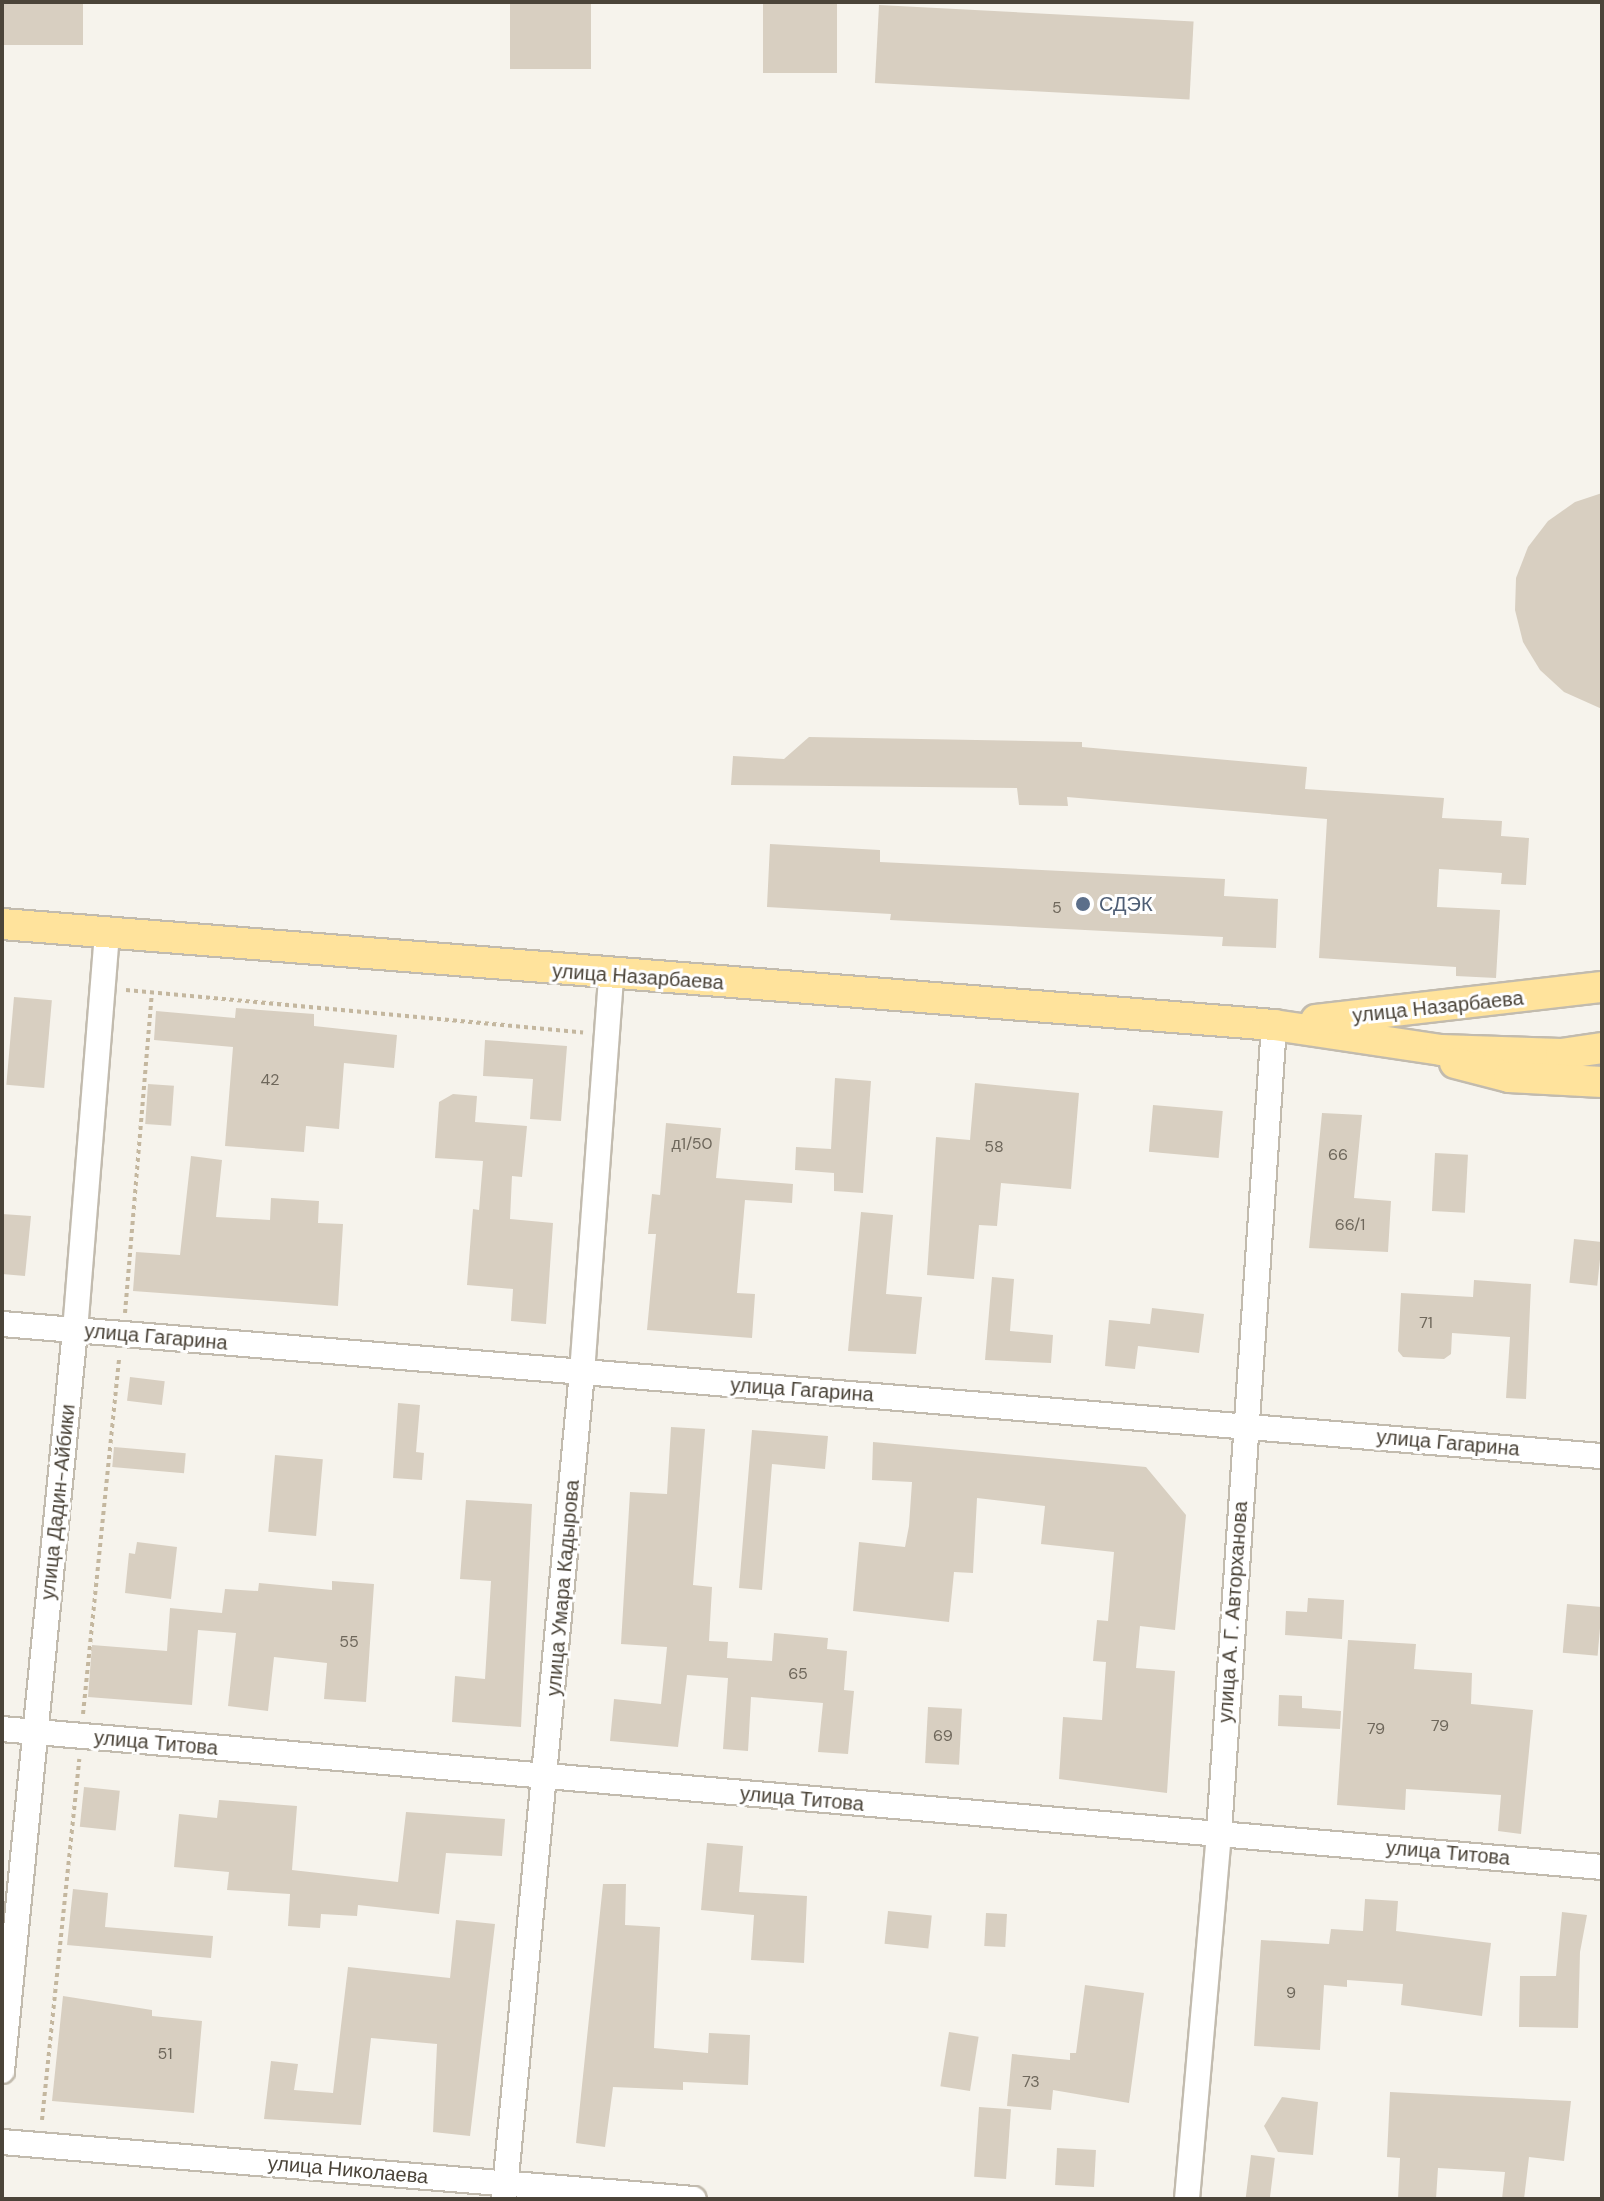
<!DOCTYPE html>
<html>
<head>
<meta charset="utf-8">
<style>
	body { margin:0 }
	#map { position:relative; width:1604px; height:2201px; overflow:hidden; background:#f6f3ec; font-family:"DM Sans",sans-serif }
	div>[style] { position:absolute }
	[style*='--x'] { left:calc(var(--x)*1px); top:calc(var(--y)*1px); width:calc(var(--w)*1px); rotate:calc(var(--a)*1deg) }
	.building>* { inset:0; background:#d8cfc1; transform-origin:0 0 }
	.path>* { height:4px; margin-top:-2px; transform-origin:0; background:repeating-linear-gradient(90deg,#c4b79f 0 4px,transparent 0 8px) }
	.roads { filter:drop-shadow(2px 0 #c2bbae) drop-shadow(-2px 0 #c2bbae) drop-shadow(0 2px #c2bbae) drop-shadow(0 -2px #c2bbae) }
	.minor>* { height:24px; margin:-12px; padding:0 12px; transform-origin:12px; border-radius:12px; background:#fff }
	.major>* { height:30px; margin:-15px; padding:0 15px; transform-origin:15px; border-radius:15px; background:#ffe39c }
	.dots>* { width:22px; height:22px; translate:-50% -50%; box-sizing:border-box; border:4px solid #fff; border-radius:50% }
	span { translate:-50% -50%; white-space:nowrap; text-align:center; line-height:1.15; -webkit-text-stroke:6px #fff; paint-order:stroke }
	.number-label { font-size:16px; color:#6e675b }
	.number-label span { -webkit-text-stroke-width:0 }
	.service-label { font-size:20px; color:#4e5e75 }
	.left { translate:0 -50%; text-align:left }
	.street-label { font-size:20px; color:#4b4439 }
	.frame { position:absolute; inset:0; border:4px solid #4b4439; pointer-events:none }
</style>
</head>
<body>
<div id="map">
	<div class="building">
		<div style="left:2px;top:2px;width:81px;height:43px"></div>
		<div style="left:510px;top:2px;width:81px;height:67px"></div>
		<div style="left:763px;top:2px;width:74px;height:71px"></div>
		<div style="left:879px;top:5px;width:315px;height:78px;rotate:3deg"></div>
		<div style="clip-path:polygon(1602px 493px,1602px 709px,1564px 692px,1540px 670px,1523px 642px,1515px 610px,1516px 578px,1528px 547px,1548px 521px,1575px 502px)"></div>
		<div style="clip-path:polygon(809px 737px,1082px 742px,1082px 747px,1307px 767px,1305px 789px,1444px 798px,1442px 818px,1502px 821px,1501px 836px,1529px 838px,1526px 885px,1501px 884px,1502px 873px,1439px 869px,1437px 907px,1500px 910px,1496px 978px,1456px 976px,1456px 967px,1319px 958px,1327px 819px,1067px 797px,1068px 806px,1019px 805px,1017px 788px,731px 785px,733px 756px,784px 759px)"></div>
		<div style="clip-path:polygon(770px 844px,880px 850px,880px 862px,1225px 879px,1224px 896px,1278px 899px,1276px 948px,1222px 946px,1223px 937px,890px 920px,891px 914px,767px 907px)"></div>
		<div style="left:14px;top:997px;width:38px;height:88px;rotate:5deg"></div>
		<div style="clip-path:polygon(236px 1008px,314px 1014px,314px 1026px,397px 1035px,394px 1068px,344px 1063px,339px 1129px,306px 1126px,304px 1152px,225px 1146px,233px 1047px,154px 1040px,156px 1011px,235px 1018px)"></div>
		<div style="clip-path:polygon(485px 1040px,567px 1046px,561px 1121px,530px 1119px,533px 1079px,483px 1076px)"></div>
		<div style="clip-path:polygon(835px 1078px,871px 1081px,863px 1193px,834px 1191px,834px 1173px,795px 1170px,796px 1147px,831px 1149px)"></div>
		<div style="clip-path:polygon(975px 1083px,1079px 1093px,1071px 1189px,1001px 1183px,997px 1226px,979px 1225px,974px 1279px,927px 1275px,936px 1137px,970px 1140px)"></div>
		<div style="left:148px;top:1084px;width:26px;height:40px;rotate:4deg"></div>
		<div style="clip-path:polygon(453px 1094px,477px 1096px,475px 1122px,527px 1126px,522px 1177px,512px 1176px,510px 1219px,553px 1223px,546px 1324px,511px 1321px,513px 1289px,467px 1285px,473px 1209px,479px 1210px,483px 1161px,435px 1158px,439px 1102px)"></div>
		<div style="left:1153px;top:1105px;width:70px;height:47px;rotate:5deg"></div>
		<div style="clip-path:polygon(1322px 1113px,1362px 1115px,1354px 1198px,1391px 1201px,1388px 1252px,1309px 1248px)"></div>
		<div style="clip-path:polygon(666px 1123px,721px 1128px,716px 1178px,793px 1184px,792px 1203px,745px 1200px,737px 1293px,755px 1294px,752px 1338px,647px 1330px,656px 1234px,648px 1234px,652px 1194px,660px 1195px)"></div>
		<div style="left:1435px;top:1153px;width:33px;height:58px;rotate:3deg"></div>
		<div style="clip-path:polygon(191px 1156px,222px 1160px,216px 1217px,270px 1220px,271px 1198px,319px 1201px,318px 1223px,343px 1224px,338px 1306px,133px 1291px,136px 1252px,180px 1255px)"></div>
		<div style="clip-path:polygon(861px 1212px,893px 1215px,886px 1294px,922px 1297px,916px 1354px,848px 1351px)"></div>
		<div style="clip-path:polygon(2px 1214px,31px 1216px,25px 1276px,2px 1274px)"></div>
		<div style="left:1574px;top:1239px;width:28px;height:44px;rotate:6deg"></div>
		<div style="clip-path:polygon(992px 1277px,1014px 1279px,1010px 1331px,1053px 1335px,1051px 1363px,985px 1360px)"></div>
		<div style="clip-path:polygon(1474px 1280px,1531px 1284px,1526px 1399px,1506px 1398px,1510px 1337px,1452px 1333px,1451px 1354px,1444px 1359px,1403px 1357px,1398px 1351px,1401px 1293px,1473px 1297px)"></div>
		<div style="clip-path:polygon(1152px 1308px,1204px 1314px,1199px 1353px,1138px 1346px,1135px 1369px,1105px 1366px,1109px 1320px,1150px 1324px)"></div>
		<div style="left:130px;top:1377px;width:35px;height:24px;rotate:7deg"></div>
		<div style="clip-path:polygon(398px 1403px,420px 1405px,416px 1452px,424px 1453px,422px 1480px,393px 1478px)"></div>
		<div style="clip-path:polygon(671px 1427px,705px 1429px,693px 1585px,712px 1587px,709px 1641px,728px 1642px,727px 1658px,772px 1661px,774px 1633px,828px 1638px,827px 1649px,847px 1651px,844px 1690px,854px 1691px,848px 1754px,818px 1752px,823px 1703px,751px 1697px,748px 1751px,723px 1749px,728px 1678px,687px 1675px,678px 1747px,610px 1741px,614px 1699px,661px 1704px,667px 1647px,621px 1644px,630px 1492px,667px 1494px)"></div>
		<div style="clip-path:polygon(752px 1430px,828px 1436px,825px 1469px,772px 1464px,762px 1590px,739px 1588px)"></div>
		<div style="clip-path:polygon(873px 1442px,1146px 1467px,1186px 1515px,1175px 1630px,1140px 1626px,1136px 1668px,1175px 1671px,1167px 1793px,1059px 1779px,1063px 1717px,1102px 1720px,1106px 1662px,1093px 1661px,1097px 1620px,1108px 1621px,1114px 1552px,1041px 1544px,1045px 1506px,977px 1498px,973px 1573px,954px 1572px,949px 1622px,853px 1611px,859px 1542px,905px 1547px,909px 1526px,912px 1482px,872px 1480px)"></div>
		<div style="left:114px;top:1447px;width:72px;height:20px;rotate:5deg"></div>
		<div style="left:275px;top:1455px;width:48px;height:77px;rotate:5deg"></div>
		<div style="clip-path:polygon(466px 1500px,532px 1504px,521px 1727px,452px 1722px,455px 1676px,485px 1679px,491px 1581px,460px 1579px)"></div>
		<div style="clip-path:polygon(137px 1542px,177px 1547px,171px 1599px,125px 1593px,129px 1553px,135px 1554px)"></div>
		<div style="clip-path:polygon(332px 1581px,374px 1584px,366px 1702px,324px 1699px,327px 1663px,274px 1657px,268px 1711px,228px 1706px,236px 1633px,198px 1630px,192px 1705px,88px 1697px,92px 1645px,167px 1651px,170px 1608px,222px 1613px,225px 1589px,258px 1591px,259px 1583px,332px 1590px)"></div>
		<div style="clip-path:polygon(1308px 1598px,1344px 1600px,1342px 1639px,1285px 1635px,1286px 1611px,1307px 1612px)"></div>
		<div style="left:1567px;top:1604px;width:35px;height:49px;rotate:5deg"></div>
		<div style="clip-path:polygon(1348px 1640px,1416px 1644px,1414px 1669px,1472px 1673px,1471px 1704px,1533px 1710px,1521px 1834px,1498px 1831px,1501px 1795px,1406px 1789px,1405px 1810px,1337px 1805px)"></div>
		<div style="clip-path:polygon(1279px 1695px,1302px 1696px,1302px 1708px,1341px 1711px,1340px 1729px,1278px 1726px)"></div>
		<div style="left:928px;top:1707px;width:34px;height:56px;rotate:3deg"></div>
		<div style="left:84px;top:1787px;width:36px;height:40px;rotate:6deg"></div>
		<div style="clip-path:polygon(219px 1800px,297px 1806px,292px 1870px,398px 1882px,406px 1812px,505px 1819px,502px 1856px,446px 1853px,439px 1914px,358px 1905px,357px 1916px,321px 1914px,320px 1928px,288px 1926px,290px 1894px,227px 1890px,229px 1872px,174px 1867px,179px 1814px,217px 1818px)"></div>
		<div style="clip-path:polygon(707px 1843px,743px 1846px,739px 1892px,807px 1896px,804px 1963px,751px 1960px,754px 1915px,701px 1910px)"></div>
		<div style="clip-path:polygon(603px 1884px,626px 1884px,625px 1925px,660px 1927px,654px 2048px,708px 2053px,709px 2033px,750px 2035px,748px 2085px,683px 2082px,683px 2090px,613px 2087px,605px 2147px,576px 2143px)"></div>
		<div style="clip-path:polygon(73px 1889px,108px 1893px,105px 1927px,213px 1936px,211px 1958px,67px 1945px)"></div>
		<div style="clip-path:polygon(1365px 1899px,1398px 1901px,1396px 1931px,1491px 1943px,1482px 2016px,1401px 2005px,1403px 1984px,1347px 1980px,1347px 1987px,1324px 1985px,1320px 2050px,1254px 2046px,1261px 1940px,1329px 1944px,1331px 1929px,1363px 1931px)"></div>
		<div style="left:888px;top:1911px;width:44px;height:33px;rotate:6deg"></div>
		<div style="clip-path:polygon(1562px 1912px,1587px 1915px,1580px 1952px,1578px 2028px,1519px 2027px,1520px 1976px,1556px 1976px)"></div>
		<div style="left:986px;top:1913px;width:21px;height:33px;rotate:3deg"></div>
		<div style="clip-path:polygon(456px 1920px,495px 1924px,470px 2136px,433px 2132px,437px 2044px,371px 2038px,361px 2125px,264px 2119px,271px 2061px,298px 2064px,294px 2090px,333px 2093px,348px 1967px,450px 1978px)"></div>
		<div style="clip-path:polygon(1085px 1985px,1144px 1993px,1129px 2103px,1053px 2090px,1051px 2110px,1007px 2106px,1012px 2054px,1070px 2060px,1070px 2053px,1076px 2053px)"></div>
		<div style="clip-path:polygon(63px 1996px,152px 2010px,152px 2016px,202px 2021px,194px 2113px,52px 2101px)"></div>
		<div style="left:949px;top:2032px;width:30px;height:55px;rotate:9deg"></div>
		<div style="clip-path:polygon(1390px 2092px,1571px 2101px,1564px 2161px,1529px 2157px,1524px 2199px,1502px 2199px,1505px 2172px,1438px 2168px,1436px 2199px,1398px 2199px,1400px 2158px,1387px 2157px)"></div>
		<div style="clip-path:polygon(1282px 2097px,1318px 2102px,1313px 2155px,1278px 2152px,1264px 2126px)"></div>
		<div style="left:979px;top:2107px;width:32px;height:70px;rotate:4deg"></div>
		<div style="left:1057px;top:2148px;width:39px;height:37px;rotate:3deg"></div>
		<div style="left:1251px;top:2155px;width:24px;height:44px;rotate:7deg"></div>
	</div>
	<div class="path">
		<div style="--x:126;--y:990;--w:459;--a:5.3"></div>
		<div style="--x:125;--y:1313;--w:322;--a:-85.2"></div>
		<div style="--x:83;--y:1714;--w:359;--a:-84.2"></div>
		<div style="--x:42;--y:2120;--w:363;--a:-84.1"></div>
	</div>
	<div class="roads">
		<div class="minor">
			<div style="--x:2;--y:1324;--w:1605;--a:4.72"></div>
			<div style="--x:2;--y:1729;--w:1606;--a:4.93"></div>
			<div style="--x:2;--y:2071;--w:744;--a:-84.37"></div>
			<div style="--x:75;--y:1331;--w:400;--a:-85.4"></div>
			<div style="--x:2;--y:2142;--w:694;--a:4.71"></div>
			<div style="--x:504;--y:2199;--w:830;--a:-84.61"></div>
			<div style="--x:582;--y:1373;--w:398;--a:-85.8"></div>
			<div style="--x:1187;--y:2199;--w:368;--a:-85"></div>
			<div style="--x:1219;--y:1832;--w:809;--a:-86.1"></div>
		</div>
		<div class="major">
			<div style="--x:2;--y:924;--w:1276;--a:4.54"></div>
			<div style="--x:1274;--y:1025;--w:169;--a:8.5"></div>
			<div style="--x:1441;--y:1050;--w:120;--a:1.9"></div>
			<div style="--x:1561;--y:1054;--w:41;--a:-8.3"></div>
			<div style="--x:1316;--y:1020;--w:288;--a:-6.6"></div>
			<div style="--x:1455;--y:1063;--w:56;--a:14.5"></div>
			<div style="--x:1509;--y:1077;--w:93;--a:3.1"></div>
		</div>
	</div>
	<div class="dots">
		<div style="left:1083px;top:904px;background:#5c6f8a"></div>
	</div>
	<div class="number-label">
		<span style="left:1057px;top:908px">5</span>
		<span style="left:270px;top:1080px">42</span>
		<span style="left:692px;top:1144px">д1/50</span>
		<span style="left:994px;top:1147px">58</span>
		<span style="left:1338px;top:1155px">66</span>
		<span style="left:1350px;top:1225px">66/1</span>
		<span style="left:1426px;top:1323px">71</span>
		<span style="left:349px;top:1642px">55</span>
		<span style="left:798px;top:1674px">65</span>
		<span style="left:1440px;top:1726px">79</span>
		<span style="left:1376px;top:1729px">79</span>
		<span style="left:943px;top:1736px">69</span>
		<span style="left:1291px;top:1993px">9</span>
		<span style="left:165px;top:2054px">51</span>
		<span style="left:1031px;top:2082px">73</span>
	</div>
	<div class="service-label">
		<span class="left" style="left:1099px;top:904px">СДЭК</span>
	</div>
	<div class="street-label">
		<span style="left:638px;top:977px;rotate:4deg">улица Назарбаева</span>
		<span style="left:1438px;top:1007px;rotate:-6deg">улица Назарбаева</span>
		<span style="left:156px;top:1337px;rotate:5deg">улица Гагарина</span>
		<span style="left:802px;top:1390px;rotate:4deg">улица Гагарина</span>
		<span style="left:1448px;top:1443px;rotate:5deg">улица Гагарина</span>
		<span style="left:58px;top:1502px;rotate:-84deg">улица Дадин-Айбики</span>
		<span style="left:563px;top:1588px;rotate:-85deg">улица Умара Кадырова</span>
		<span style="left:1233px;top:1612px;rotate:-86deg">улица А. Г. Авторханова</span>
		<span style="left:156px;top:1743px;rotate:5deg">улица Титова</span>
		<span style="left:802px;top:1799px;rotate:5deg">улица Титова</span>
		<span style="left:1448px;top:1853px;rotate:5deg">улица Титова</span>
		<span style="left:348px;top:2170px;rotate:5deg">улица Николаева</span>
	</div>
	<div class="frame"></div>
</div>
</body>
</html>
